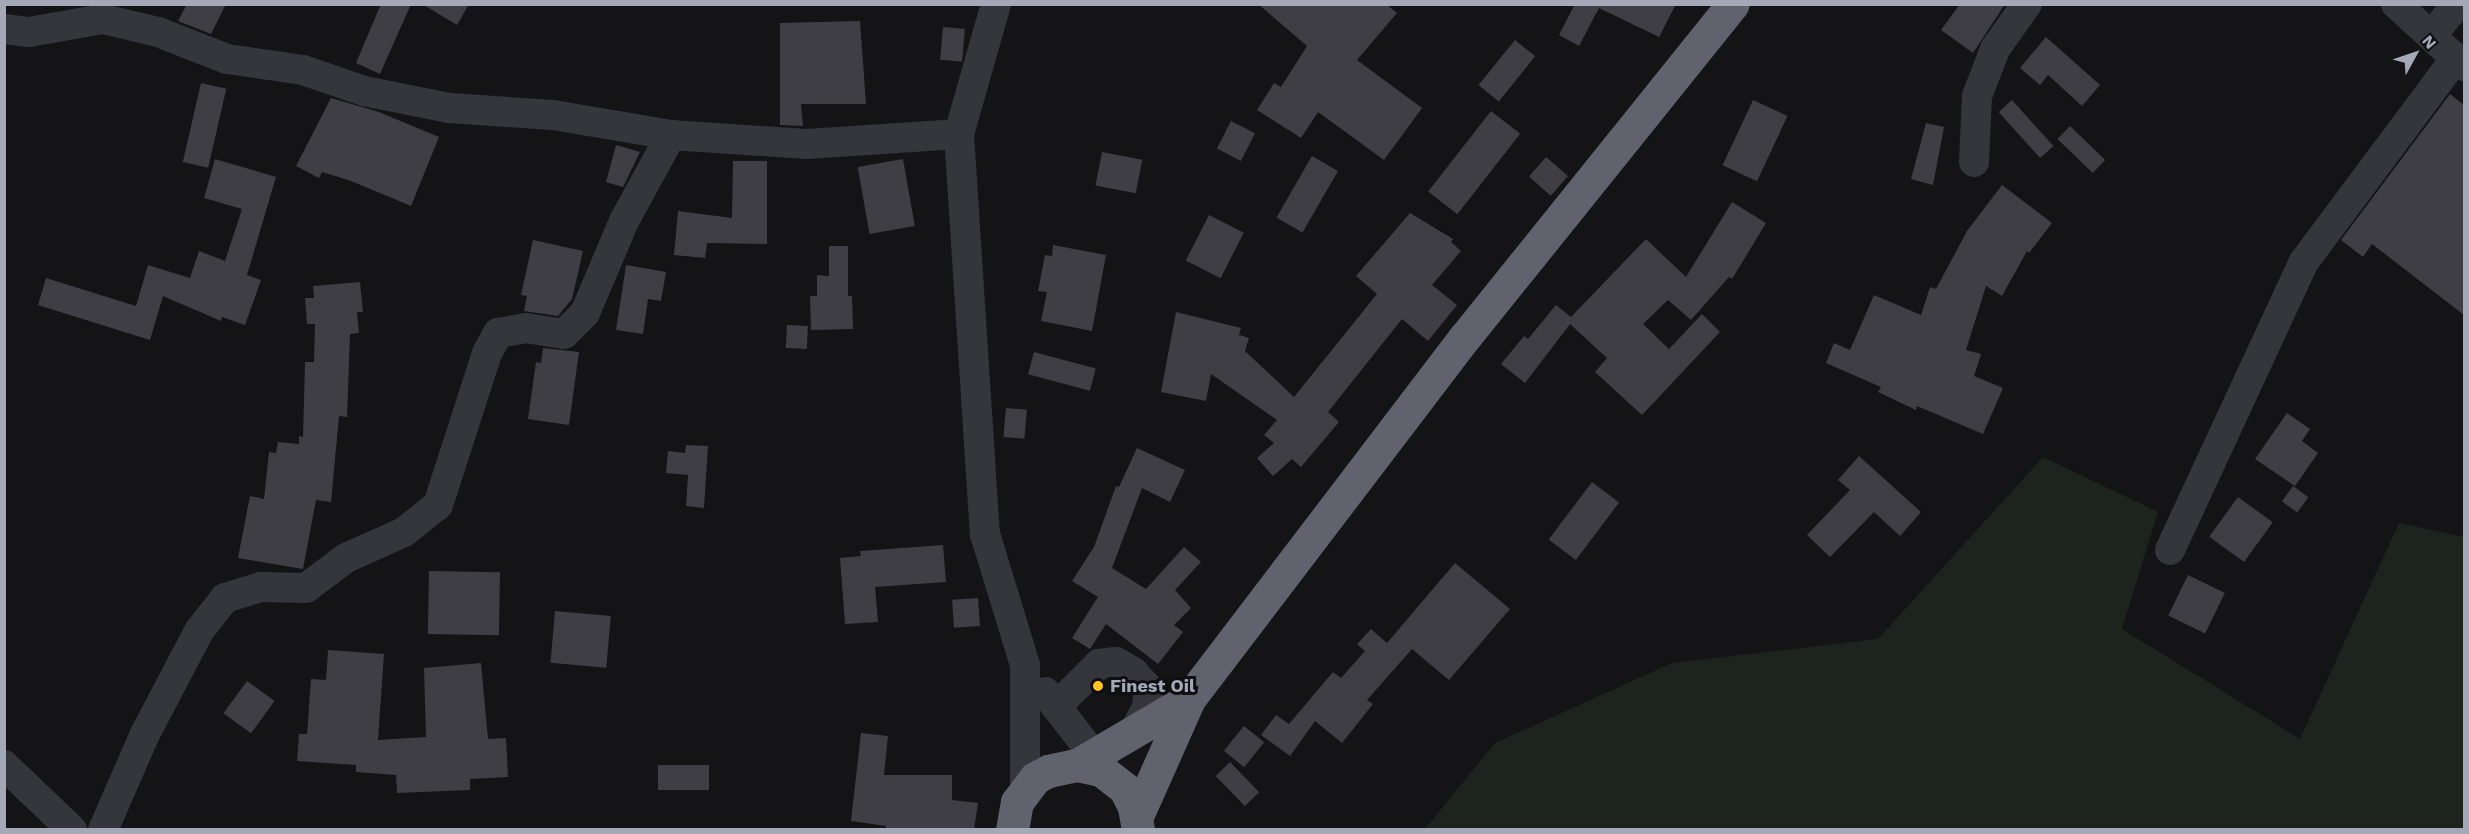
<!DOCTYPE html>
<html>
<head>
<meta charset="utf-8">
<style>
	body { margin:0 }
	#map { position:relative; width:2469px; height:834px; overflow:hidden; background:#141416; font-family:"Work Sans",sans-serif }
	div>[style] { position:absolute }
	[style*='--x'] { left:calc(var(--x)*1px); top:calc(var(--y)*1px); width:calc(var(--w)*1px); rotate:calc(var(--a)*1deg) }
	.green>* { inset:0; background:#1c241d }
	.building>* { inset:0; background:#3e3e44; transform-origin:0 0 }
	.minor>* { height:30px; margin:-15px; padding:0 15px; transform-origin:15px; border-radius:15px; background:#35353c }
	.highway>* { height:33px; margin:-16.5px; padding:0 16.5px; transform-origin:16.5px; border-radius:16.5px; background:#60636d }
	.dots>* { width:16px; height:16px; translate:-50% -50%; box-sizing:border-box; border:3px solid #0f0f11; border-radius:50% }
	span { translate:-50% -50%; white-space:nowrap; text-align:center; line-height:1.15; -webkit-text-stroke:6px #0f0f11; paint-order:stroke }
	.poi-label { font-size:18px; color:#a4a9b8; font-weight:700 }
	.left { translate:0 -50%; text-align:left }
	.frame { position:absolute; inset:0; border:6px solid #a4a9b8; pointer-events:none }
	.north { position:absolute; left:2385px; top:24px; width:60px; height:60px; -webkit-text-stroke:4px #0f0f11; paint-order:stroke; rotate:50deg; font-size:16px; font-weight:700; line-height:24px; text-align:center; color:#a4a9b8 }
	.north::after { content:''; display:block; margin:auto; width:21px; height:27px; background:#a4a9b8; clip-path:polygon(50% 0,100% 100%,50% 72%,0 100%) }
</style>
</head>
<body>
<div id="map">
	<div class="green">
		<div style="clip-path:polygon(2043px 457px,2158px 512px,2122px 629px,2300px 739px,2399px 523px,2464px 537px,2464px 829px,1425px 829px,1495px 743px,1672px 663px,1878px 639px)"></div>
	</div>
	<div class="building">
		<div style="clip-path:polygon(187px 4px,226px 4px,211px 34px,178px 21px)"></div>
		<div style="clip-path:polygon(381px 4px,411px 4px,380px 74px,356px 63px)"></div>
		<div style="clip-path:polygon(422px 4px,469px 4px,457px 25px)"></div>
		<div style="clip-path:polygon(1258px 4px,1386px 4px,1397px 13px,1357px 60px,1422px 108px,1384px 160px,1318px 112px,1301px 138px,1257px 110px,1274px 83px,1281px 87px,1307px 46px)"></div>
		<div style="clip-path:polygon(1575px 4px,1676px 4px,1659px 37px,1599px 8px,1579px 46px,1559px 35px)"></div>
		<div style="clip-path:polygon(1960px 4px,2005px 4px,1973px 53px,1941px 30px)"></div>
		<div style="clip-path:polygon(860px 21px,866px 104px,801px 104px,803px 126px,780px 125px,780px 23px)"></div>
		<div style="left:943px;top:27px;width:22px;height:33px;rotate:5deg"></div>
		<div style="clip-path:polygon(2046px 37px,2100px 85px,2082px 106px,2048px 75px,2040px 85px,2020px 68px)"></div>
		<div style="left:1515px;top:40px;width:26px;height:58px;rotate:39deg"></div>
		<div style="left:201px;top:83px;width:26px;height:81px;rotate:13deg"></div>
		<div style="clip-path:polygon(2450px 94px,2464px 105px,2464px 315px,2372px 244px,2363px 257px,2341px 240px)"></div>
		<div style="clip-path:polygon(331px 98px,379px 112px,439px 137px,411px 206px,351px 181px,322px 172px,319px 178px,296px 166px)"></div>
		<div style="left:1753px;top:100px;width:38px;height:72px;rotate:25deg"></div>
		<div style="left:2012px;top:100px;width:62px;height:18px;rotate:48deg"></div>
		<div style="left:1491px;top:111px;width:37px;height:102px;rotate:38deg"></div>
		<div style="left:1231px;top:121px;width:27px;height:31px;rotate:27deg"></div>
		<div style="clip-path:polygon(1926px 123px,1944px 127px,1933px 185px,1911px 179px)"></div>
		<div style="left:2070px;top:126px;width:49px;height:18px;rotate:44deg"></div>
		<div style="clip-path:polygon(616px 145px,640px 152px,623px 187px,606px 182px)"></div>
		<div style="left:1102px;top:152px;width:41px;height:34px;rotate:11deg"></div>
		<div style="left:1312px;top:156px;width:30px;height:71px;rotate:30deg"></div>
		<div style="left:1546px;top:157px;width:29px;height:26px;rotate:41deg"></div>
		<div style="clip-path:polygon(215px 159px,276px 177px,247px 275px,261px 280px,245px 325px,222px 317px,221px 321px,163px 296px,150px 340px,38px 305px,46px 278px,136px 306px,148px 265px,190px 278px,199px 251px,225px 261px,242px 209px,204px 198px)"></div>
		<div style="left:903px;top:159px;width:68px;height:46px;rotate:80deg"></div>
		<div style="clip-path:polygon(733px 161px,767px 161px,767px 244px,707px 243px,705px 258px,674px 255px,678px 211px,732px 218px)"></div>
		<div style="clip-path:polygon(2002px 185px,2052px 223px,2029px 253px,2027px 251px,2002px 296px,1986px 286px,1966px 350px,1981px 354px,1974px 376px,2003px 388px,1983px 434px,1917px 406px,1916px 410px,1878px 392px,1881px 387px,1826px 363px,1834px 343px,1850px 350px,1874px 295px,1921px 315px,1930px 287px,1936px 289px,1967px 231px)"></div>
		<div style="clip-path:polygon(1732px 202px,1766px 223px,1732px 279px,1729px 277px,1691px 320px,1668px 300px,1643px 324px,1669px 349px,1702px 314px,1720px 332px,1642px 415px,1595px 372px,1607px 358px,1570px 324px,1525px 383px,1501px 364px,1524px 336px,1528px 339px,1556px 305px,1571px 317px,1646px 239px,1686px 277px)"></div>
		<div style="clip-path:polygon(1410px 213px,1453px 239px,1451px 242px,1461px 251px,1432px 285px,1457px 305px,1428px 341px,1402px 319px,1328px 412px,1339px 422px,1301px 467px,1292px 459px,1273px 476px,1257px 458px,1274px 443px,1264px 435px,1277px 420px,1211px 374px,1206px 401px,1161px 392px,1176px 312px,1241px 328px,1239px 335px,1249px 338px,1245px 351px,1294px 397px,1377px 294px,1356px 276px)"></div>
		<div style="left:1209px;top:215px;width:39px;height:51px;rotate:27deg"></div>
		<div style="clip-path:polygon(533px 240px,583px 251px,572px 299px,558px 316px,524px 311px,527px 296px,521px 295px)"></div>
		<div style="clip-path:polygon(1053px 245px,1106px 255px,1092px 331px,1041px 321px,1047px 292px,1038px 291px,1045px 255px,1052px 256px)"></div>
		<div style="clip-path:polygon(829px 246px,848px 246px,848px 296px,852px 296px,853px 329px,811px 330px,810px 296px,817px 296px,817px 275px,829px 276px)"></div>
		<div style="clip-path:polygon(626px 265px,666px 272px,661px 301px,648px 299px,643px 334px,616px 330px)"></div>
		<div style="clip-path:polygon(360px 282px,363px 312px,357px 312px,359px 333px,350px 334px,347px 417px,339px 416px,331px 502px,316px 500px,303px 569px,238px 558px,250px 496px,264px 499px,269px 452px,276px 453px,278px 442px,299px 444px,299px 436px,303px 437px,305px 362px,314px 362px,315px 324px,307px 324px,305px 298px,314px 298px,313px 286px)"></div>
		<div style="left:787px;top:325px;width:21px;height:23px;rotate:3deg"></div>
		<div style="clip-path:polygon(543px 348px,579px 352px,569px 425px,528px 419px,536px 362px,541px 363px)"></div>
		<div style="left:1034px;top:352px;width:64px;height:23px;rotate:15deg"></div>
		<div style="left:1006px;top:408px;width:21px;height:29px;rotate:5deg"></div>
		<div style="clip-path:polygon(2287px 413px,2310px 429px,2302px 441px,2318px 453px,2295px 486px,2255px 459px)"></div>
		<div style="clip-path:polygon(686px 445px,708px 446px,704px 508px,686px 506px,688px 475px,666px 473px,668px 451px,685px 453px)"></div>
		<div style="clip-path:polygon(1137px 448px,1185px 470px,1170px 502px,1142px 488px,1112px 568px,1146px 589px,1184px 547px,1201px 562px,1175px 590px,1191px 608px,1174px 625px,1183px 632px,1158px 664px,1106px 624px,1090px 649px,1072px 638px,1098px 597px,1072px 581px,1094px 547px,1116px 486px,1119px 487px)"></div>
		<div style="clip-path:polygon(1859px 456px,1921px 512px,1900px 536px,1874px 512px,1830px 557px,1807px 535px,1850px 490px,1838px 480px)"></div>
		<div style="left:1592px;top:482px;width:34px;height:72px;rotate:37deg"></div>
		<div style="left:2293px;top:486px;width:19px;height:19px;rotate:36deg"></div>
		<div style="left:2238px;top:497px;width:43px;height:49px;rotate:36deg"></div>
		<div style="clip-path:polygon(943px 545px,946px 582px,875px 587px,878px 622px,845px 624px,840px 558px,861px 556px,860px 551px)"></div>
		<div style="clip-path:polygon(1455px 563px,1510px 609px,1449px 680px,1412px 649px,1367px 700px,1373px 704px,1342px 743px,1315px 721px,1290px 756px,1261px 735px,1276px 715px,1289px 724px,1333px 672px,1341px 678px,1365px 651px,1357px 644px,1371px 629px,1387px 643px)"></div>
		<div style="left:429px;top:571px;width:71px;height:63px;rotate:1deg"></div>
		<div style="left:2188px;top:575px;width:41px;height:45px;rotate:26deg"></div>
		<div style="left:978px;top:598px;width:28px;height:26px;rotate:86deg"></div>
		<div style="left:555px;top:611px;width:56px;height:52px;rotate:5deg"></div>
		<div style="clip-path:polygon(328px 650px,384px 654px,378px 740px,426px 737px,424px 668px,481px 663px,488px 739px,506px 738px,508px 777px,470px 779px,470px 790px,397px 793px,396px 775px,356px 772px,356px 765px,297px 761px,299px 734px,307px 734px,311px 679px,326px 680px)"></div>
		<div style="left:247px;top:681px;width:34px;height:40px;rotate:36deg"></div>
		<div style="left:1244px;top:726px;width:26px;height:32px;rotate:39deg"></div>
		<div style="clip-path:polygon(861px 733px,888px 736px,884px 775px,952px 775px,952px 800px,978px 803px,974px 830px,886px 830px,886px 826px,851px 821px)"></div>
		<div style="left:1230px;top:762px;width:42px;height:20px;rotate:46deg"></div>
		<div style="left:658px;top:765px;width:51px;height:25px"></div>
	</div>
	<div class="minor">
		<div style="--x:996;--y:4;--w:135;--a:105.9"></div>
		<div style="--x:959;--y:134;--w:401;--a:86.3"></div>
		<div style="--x:985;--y:534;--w:137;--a:73"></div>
		<div style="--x:1025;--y:665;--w:124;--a:90"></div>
		<div style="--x:2396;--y:4;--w:92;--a:42.4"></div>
		<div style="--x:4;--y:29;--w:25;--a:7"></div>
		<div style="--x:29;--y:32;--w:75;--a:-10"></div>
		<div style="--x:103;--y:19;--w:57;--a:13.3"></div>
		<div style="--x:158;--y:32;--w:74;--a:21.4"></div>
		<div style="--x:227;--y:59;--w:77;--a:8.2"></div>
		<div style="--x:303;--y:70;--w:65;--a:19"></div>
		<div style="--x:364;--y:91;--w:87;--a:11.3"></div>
		<div style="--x:449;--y:108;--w:104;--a:3.9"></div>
		<div style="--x:553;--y:115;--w:120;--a:9.6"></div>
		<div style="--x:671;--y:135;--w:136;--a:3.8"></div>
		<div style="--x:807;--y:144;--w:152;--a:-3.8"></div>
		<div style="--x:2432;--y:35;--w:40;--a:-51"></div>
		<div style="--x:1974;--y:162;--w:66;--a:-87.4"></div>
		<div style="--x:1977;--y:96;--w:50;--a:-69"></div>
		<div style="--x:1995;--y:49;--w:55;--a:-54.6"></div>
		<div style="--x:2170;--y:550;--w:316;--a:-65.1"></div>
		<div style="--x:2303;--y:263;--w:254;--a:-53.3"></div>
		<div style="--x:1045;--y:692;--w:105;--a:52.4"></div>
		<div style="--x:1056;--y:707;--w:61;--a:-45"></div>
		<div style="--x:1099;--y:664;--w:17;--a:-7"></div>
		<div style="--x:1116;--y:662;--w:20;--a:30"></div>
		<div style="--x:1133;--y:672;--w:23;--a:47"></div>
		<div style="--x:1149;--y:689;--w:18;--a:96"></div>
		<div style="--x:1147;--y:707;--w:29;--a:117"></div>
		<div style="--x:4;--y:765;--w:94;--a:43.7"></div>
		<div style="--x:103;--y:830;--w:105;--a:-66.4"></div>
		<div style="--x:145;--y:734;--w:116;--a:-62.3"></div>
		<div style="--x:199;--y:631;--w:42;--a:-51.8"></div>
		<div style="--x:225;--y:598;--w:38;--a:-17"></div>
		<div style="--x:261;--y:587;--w:45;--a:1.3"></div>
		<div style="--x:306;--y:588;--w:50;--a:-36.9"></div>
		<div style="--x:346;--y:558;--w:64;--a:-24.1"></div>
		<div style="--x:404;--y:532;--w:43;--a:-38.5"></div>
		<div style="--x:438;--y:505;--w:160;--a:-72.1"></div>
		<div style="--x:487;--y:353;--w:23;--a:-61"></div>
		<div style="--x:498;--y:333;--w:28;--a:-10"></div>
		<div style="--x:526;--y:328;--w:38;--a:9"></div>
		<div style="--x:564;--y:334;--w:30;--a:-45"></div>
		<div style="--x:585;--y:313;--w:100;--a:-67"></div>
		<div style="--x:624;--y:221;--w:98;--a:-61.3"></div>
	</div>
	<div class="highway">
		<div style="--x:1077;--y:765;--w:130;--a:-30.5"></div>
		<div style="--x:1137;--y:816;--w:128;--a:-66"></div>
		<div style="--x:1189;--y:699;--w:455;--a:-52.7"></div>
		<div style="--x:1465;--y:337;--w:427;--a:-51.2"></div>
		<div style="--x:1012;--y:830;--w:28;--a:-80"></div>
		<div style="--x:1017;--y:802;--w:30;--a:-53"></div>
		<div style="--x:1035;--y:778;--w:15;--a:-28"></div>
		<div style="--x:1048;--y:771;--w:30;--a:-12"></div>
		<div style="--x:1077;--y:765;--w:25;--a:12"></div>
		<div style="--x:1101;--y:770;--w:31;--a:38"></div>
		<div style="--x:1125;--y:789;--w:20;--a:63"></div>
		<div style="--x:1134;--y:807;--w:23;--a:80"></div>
	</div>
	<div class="dots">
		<div style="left:1098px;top:686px;background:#ffc123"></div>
	</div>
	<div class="poi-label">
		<span class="left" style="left:1110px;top:686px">Finest Oil</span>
	</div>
	<div class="frame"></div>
	<div class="north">N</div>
</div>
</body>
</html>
